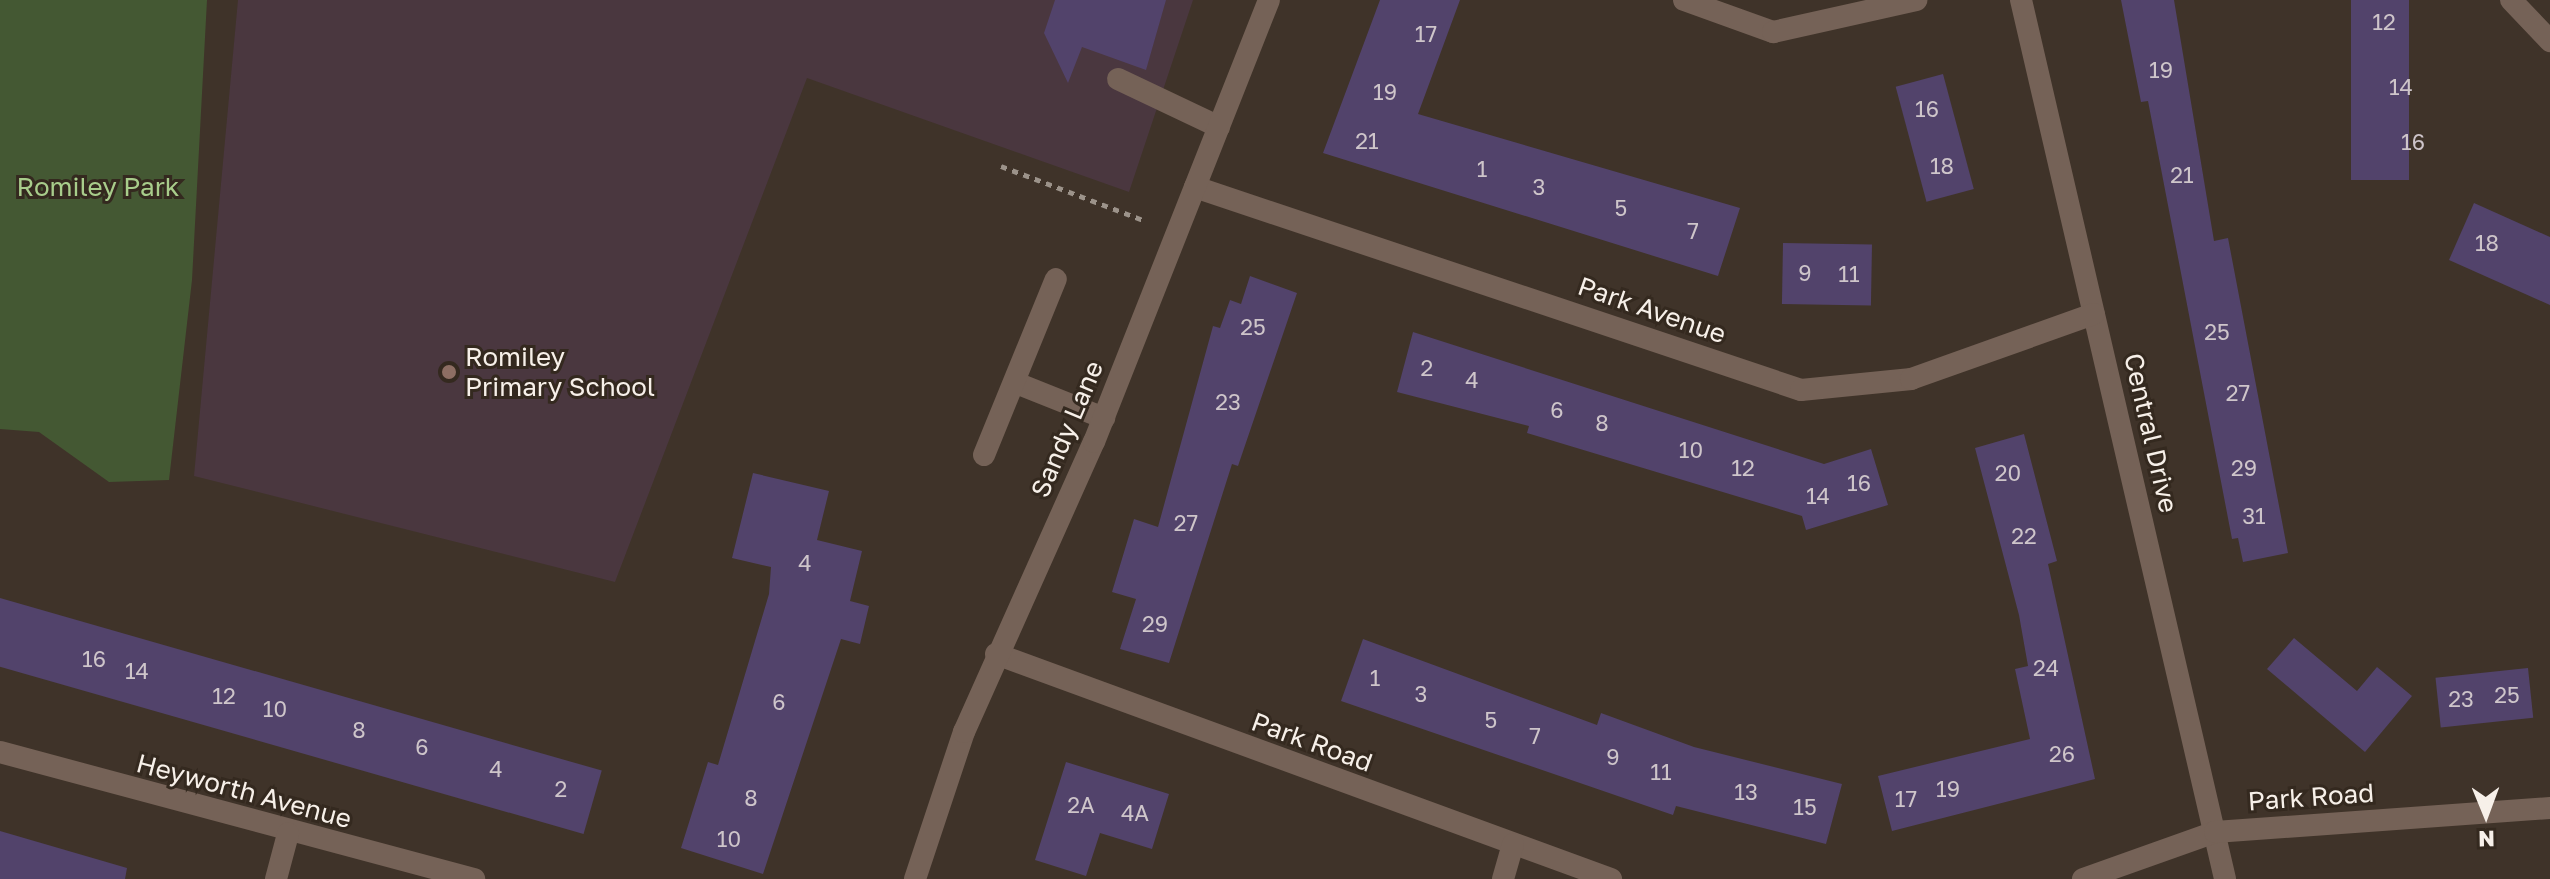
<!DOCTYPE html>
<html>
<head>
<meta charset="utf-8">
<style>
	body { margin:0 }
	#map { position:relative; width:2550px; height:879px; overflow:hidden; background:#3f3329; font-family:"Golos Text",sans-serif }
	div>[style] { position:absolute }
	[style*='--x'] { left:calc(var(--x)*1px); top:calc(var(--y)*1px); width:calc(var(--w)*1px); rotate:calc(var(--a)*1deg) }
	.education>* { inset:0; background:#4a373f }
	.green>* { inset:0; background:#445833 }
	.building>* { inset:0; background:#52436b; transform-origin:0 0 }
	.path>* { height:5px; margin-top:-2.5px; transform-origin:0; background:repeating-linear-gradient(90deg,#9c938a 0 6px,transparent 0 12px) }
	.service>* { height:22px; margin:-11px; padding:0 11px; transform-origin:11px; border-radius:11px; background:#756257 }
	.minor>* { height:22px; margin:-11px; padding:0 11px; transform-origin:11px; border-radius:11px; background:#756257 }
	.tertiary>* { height:22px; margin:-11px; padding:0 11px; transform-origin:11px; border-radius:11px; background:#756257 }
	.dots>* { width:22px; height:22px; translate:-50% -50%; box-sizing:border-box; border:4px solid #34291f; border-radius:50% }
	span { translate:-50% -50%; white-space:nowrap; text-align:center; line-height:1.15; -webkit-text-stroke:6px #34291f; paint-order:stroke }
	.number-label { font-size:22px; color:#cec5ca }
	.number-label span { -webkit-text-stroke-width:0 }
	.park-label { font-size:26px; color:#a8cd8b }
	.street-label { font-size:26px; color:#f7f0e9 }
	.poi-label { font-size:26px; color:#f7f0e9 }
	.left { translate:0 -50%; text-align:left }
	.north { position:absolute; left:2446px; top:775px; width:80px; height:80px; -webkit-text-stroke:6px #34291f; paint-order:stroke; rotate:179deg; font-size:22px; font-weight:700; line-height:32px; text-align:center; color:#f7f0e9 }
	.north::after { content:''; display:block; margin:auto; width:28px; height:36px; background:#f7f0e9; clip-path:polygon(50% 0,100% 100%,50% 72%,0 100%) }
</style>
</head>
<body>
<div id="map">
	<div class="education">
		<div style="clip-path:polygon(238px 0,1193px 0,1129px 192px,807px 78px,615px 582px,194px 476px)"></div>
	</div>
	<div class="green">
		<div style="clip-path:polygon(0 0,207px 0,192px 280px,169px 480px,109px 482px,39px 432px,0 429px)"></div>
	</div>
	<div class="building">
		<div style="clip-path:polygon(1055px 0,1166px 0,1146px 70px,1082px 47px,1068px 83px,1044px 33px)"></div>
		<div style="clip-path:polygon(1380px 0,1460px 0,1418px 114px,1740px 208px,1718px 276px,1323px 153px)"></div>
		<div style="clip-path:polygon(2121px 0,2174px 0,2214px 241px,2228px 238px,2288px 553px,2243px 562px,2238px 538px,2232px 539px,2148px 101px,2141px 102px)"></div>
		<div style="left:2351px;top:0;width:58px;height:180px"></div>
		<div style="left:1943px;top:74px;width:119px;height:49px;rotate:75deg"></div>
		<div style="clip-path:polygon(2474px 203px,2550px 237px,2550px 305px,2449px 260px)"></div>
		<div style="left:1783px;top:243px;width:89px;height:61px;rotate:1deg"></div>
		<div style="clip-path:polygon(1250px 276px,1297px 293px,1238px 466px,1232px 464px,1169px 663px,1120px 649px,1136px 599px,1112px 592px,1134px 519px,1158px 527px,1213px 326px,1220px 328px,1230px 300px,1241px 304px)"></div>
		<div style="clip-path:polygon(1413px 332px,1824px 464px,1871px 449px,1888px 505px,1806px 530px,1802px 516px,1527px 433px,1529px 426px,1397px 392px)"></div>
		<div style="clip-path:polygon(2024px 434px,2057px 561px,2048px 564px,2095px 779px,1892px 831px,1878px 776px,2030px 739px,2015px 669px,2028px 666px,2019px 615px,1975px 448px)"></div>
		<div style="clip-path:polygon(753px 473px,829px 491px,817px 540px,862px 551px,850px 601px,869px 606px,860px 644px,841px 639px,763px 874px,681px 848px,708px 762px,718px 765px,769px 594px,771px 567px,732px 558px)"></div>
		<div style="left:0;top:598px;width:626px;height:66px;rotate:16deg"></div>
		<div style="clip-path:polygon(2294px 638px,2357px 691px,2377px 667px,2412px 696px,2365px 752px,2267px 669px)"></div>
		<div style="clip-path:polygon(1363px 639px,1597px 725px,1601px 713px,1694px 747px,1842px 784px,1826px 844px,1676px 806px,1673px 815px,1341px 701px)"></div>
		<div style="left:2528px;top:668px;width:50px;height:93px;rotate:84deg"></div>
		<div style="clip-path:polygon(1066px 762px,1169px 794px,1152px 849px,1100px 833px,1086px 876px,1035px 860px)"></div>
		<div style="clip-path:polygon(0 831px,127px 868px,125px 879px,0 879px)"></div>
	</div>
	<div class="path">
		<div style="--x:1001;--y:166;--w:152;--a:20.8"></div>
	</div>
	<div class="service">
		<div style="--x:1684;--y:0;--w:95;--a:19.8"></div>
		<div style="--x:1773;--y:32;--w:147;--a:-12.6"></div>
		<div style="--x:1118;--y:79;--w:112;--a:25.4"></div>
		<div style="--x:1016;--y:383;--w:95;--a:21.7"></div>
		<div style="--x:984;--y:455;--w:190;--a:-67.8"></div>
	</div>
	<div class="minor">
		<div style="--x:2021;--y:0;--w:902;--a:76.93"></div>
		<div style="--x:2511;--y:0;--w:57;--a:46.4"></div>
		<div style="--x:1195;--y:187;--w:639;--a:18.52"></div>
		<div style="--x:1801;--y:390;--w:111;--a:-5.7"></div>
		<div style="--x:1911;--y:379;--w:194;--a:-19.6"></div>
		<div style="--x:996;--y:654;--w:655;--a:20.1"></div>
		<div style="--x:0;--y:752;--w:491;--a:15"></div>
		<div style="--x:276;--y:879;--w:47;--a:-75.1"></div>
		<div style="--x:1503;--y:879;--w:36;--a:-74"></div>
		<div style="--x:2083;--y:879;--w:140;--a:-19.6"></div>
		<div style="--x:2215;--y:832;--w:336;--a:-4.1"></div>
	</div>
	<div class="tertiary">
		<div style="--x:915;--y:879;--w:155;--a:-71.6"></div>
		<div style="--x:964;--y:732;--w:318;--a:-65.9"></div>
		<div style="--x:1094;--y:442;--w:475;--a:-68.4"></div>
	</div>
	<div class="dots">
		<div style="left:449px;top:372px;background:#8d6e63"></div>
	</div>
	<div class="number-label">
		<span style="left:2384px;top:22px">12</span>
		<span style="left:1426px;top:34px">17</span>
		<span style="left:2161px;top:70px">19</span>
		<span style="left:2401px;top:87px">14</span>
		<span style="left:1385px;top:92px">19</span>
		<span style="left:1927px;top:109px">16</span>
		<span style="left:1367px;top:141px">21</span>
		<span style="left:2413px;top:142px">16</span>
		<span style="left:1942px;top:166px">18</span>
		<span style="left:1482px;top:169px">1</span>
		<span style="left:2182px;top:175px">21</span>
		<span style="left:1539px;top:187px">3</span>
		<span style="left:1621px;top:208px">5</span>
		<span style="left:1693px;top:231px">7</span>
		<span style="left:2487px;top:243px">18</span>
		<span style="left:1805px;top:273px">9</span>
		<span style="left:1849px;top:274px">11</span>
		<span style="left:1253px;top:327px">25</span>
		<span style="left:2217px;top:332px">25</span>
		<span style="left:1427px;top:368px">2</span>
		<span style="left:1472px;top:380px">4</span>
		<span style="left:2238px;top:393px">27</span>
		<span style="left:1228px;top:402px">23</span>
		<span style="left:1557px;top:410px">6</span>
		<span style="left:1602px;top:423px">8</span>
		<span style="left:1691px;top:450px">10</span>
		<span style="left:1743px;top:468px">12</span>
		<span style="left:2244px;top:468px">29</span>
		<span style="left:2008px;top:473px">20</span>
		<span style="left:1859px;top:483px">16</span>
		<span style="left:1818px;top:496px">14</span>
		<span style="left:2254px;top:516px">31</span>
		<span style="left:1186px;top:523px">27</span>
		<span style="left:2024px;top:536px">22</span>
		<span style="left:805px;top:563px">4</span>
		<span style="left:1155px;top:624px">29</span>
		<span style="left:94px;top:659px">16</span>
		<span style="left:2046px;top:668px">24</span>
		<span style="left:137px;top:671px">14</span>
		<span style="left:1375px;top:678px">1</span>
		<span style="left:1421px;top:694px">3</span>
		<span style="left:2507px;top:695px">25</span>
		<span style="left:224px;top:696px">12</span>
		<span style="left:2461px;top:699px">23</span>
		<span style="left:779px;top:702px">6</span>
		<span style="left:275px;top:709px">10</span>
		<span style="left:1491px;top:720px">5</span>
		<span style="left:359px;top:730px">8</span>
		<span style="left:1535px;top:736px">7</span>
		<span style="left:422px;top:747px">6</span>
		<span style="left:2062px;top:754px">26</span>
		<span style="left:1613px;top:757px">9</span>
		<span style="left:496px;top:769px">4</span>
		<span style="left:1661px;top:772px">11</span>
		<span style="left:561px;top:789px">2</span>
		<span style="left:1948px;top:789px">19</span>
		<span style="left:1746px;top:792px">13</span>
		<span style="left:751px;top:798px">8</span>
		<span style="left:1906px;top:799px">17</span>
		<span style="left:1081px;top:805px">2A</span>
		<span style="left:1805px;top:807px">15</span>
		<span style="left:1135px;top:813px">4A</span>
		<span style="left:729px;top:839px">10</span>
	</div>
	<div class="park-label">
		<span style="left:98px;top:187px">Romiley Park</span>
	</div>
	<div class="street-label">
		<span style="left:1652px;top:310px;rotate:19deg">Park Avenue</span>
		<span style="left:1067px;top:429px;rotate:-67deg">Sandy Lane</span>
		<span style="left:2151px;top:433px;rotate:77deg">Central Drive</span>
		<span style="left:1312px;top:742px;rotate:20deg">Park Road</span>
		<span style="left:244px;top:791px;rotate:15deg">Heyworth Avenue</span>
		<span style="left:2311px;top:797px;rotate:-4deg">Park Road</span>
	</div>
	<div class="poi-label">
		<span class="left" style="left:465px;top:372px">Romiley<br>Primary School</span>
	</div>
	<div class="north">N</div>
</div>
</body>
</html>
